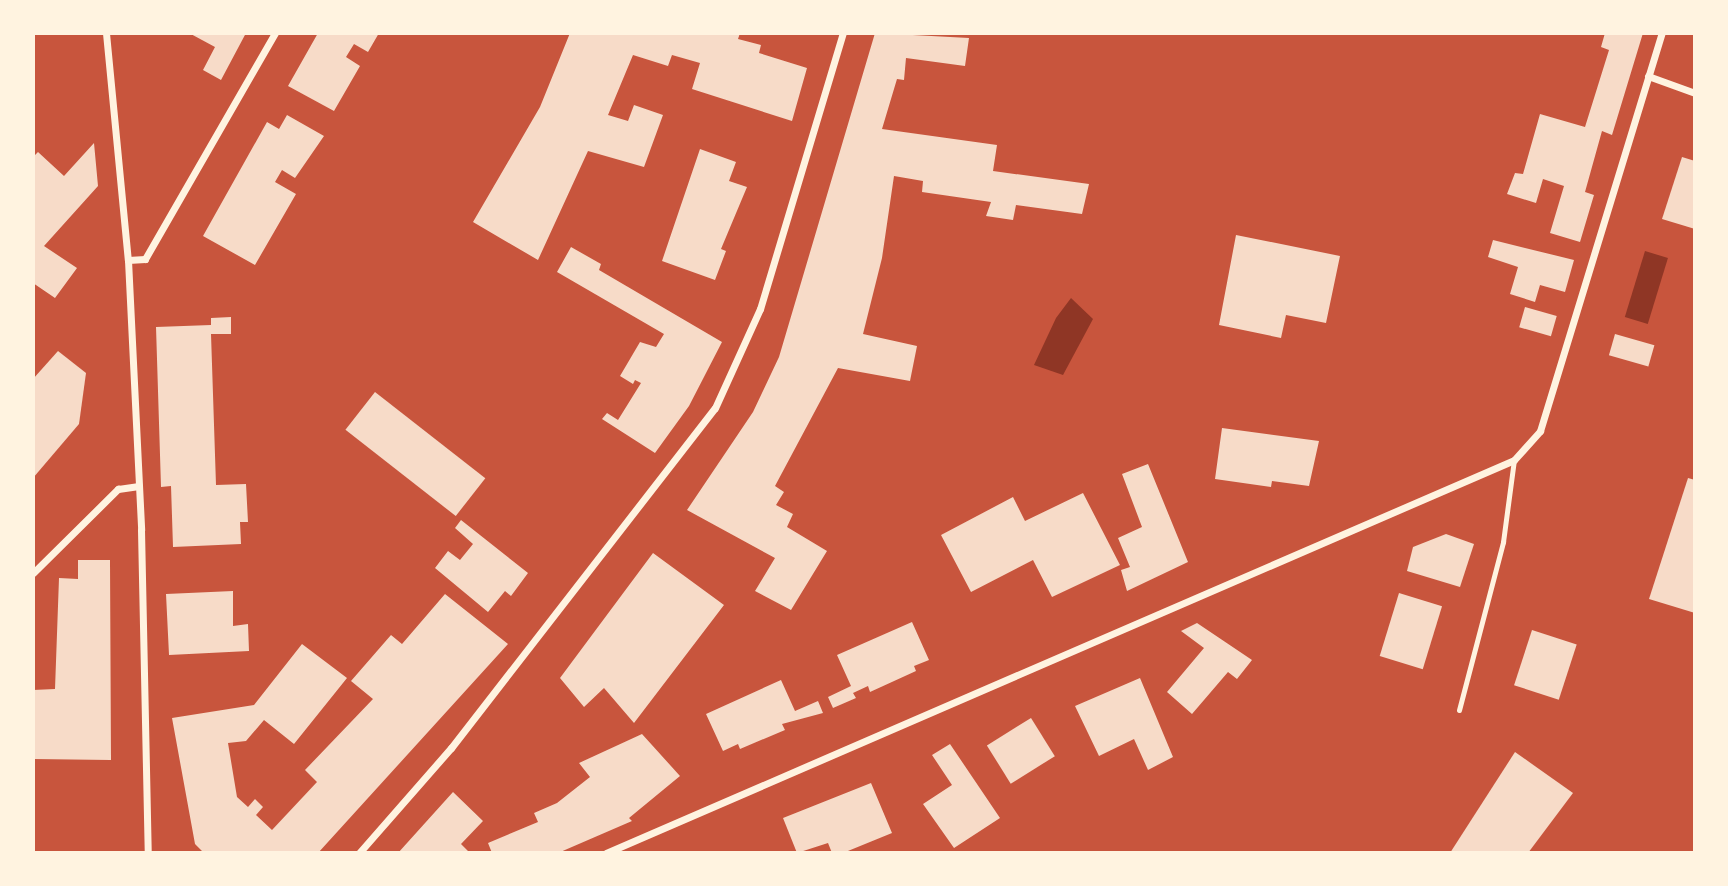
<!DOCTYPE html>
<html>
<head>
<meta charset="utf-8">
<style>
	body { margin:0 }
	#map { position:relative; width:1728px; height:886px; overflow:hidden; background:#c8553d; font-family:"Roboto Condensed",sans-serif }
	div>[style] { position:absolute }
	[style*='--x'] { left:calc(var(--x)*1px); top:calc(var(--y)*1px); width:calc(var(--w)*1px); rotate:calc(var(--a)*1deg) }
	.water>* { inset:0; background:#8f3625; transform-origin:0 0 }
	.building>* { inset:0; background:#f7dbc8; transform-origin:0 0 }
	.service>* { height:5px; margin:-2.5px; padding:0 2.5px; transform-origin:2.5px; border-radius:2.5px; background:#fff3e0 }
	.minor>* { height:7px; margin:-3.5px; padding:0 3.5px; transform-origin:3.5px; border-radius:3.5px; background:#fff3e0 }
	span { translate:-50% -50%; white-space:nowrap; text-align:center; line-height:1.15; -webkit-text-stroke:6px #fff3e0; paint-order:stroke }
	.frame { position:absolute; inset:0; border:35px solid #fff3e0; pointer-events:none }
</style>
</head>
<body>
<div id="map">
	<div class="water">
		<div style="left:1645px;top:251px;width:24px;height:69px;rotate:17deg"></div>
		<div style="clip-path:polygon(1071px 298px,1093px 319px,1063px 375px,1034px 365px,1056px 318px)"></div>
	</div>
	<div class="building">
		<div style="clip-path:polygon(189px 33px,246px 33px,221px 80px,203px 70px,215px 47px)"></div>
		<div style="clip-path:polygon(318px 33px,379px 33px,368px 52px,354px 44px,346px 57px,360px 66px,334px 111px,288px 86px)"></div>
		<div style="clip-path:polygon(570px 33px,740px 33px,738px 39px,761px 45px,759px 53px,807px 68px,792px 121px,692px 89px,700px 63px,672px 55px,668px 66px,633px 55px,608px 115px,628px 121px,634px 105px,663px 115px,644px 167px,588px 151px,538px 260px,473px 222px,540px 107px)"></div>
		<div style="clip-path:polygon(875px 33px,969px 38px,965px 66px,906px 58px,904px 80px,897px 79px,882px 129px,997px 145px,993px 171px,1089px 184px,1082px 214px,1016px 205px,1013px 220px,986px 216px,991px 202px,922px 192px,923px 181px,894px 176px,882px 258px,863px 334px,917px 346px,910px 381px,838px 368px,775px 486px,784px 492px,776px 505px,793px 514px,787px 527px,827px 551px,791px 610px,755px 591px,775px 558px,687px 510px,753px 412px,779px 357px)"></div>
		<div style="clip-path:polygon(1605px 33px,1643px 33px,1612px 135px,1602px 131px,1585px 192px,1594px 195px,1580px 242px,1550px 233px,1564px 186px,1543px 179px,1536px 203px,1507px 194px,1515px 173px,1523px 174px,1540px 114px,1585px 127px,1609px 50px,1601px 47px)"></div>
		<div style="clip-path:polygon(287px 115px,324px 136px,295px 178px,282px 170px,275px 182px,296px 194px,255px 265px,203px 236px,267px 122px,279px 129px)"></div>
		<div style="clip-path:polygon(94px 143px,98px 186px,44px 246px,77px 268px,55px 298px,33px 283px,33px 157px,38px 152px,64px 176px)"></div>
		<div style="clip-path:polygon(700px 149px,736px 162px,729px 181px,747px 187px,721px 249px,726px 251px,715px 280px,662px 261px)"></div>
		<div style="clip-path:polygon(1682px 157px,1695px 161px,1695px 229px,1662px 219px)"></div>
		<div style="clip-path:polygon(1236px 235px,1340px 256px,1326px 323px,1286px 315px,1281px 338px,1219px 325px)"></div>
		<div style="clip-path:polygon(1493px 240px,1574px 260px,1565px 292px,1540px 285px,1535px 302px,1510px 294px,1518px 267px,1488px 257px)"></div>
		<div style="clip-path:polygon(571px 247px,601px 264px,599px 270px,722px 342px,689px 406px,655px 453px,602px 419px,607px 413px,618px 420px,641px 383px,635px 380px,633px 384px,620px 376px,640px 342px,656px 347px,664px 334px,557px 272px)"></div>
		<div style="left:1525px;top:307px;width:33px;height:21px;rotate:16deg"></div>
		<div style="clip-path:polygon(231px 317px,231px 334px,211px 334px,216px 485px,246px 484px,248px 522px,240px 522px,241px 544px,173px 547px,171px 486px,161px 487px,156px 327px,211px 325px,211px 318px)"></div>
		<div style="left:1615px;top:334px;width:41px;height:22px;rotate:16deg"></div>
		<div style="clip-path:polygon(58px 351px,86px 373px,79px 424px,33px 478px,33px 379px)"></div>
		<div style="left:375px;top:392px;width:140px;height:48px;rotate:38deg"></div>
		<div style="clip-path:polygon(1222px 428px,1319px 441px,1309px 486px,1272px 481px,1271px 487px,1215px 479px)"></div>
		<div style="clip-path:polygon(1148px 464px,1188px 562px,1127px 591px,1121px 570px,1130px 567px,1118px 538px,1142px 527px,1122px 474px)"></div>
		<div style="clip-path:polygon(1688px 478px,1695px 480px,1695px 613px,1649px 599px)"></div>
		<div style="clip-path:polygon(1083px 493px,1120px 565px,1052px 597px,1033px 560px,971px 592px,941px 535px,1013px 497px,1025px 521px)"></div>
		<div style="clip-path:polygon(461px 520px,528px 573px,511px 596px,505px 591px,488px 612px,435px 568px,448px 551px,460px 560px,473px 544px,455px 528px)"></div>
		<div style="clip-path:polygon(1446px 534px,1474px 544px,1460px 587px,1407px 571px,1413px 547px)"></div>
		<div style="clip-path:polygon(653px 553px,724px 605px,634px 723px,604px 688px,584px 707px,560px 678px)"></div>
		<div style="clip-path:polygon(78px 560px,110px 560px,111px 760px,33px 759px,33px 690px,55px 689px,59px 578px,78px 579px)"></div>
		<div style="clip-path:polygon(233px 591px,233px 626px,248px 624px,249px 651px,169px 655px,166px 594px)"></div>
		<div style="left:1399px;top:593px;width:45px;height:66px;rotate:17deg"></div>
		<div style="clip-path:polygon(445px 594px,508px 644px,318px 853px,204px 853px,195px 844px,172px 718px,254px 705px,302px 644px,347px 678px,294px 744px,264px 720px,246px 741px,228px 743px,237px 797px,248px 807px,255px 799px,263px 807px,256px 815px,272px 830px,317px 782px,305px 770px,373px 699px,351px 681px,391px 635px,402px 644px)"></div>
		<div style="clip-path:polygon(912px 622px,929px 660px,914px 666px,916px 671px,870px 692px,868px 686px,853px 693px,856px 698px,833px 708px,828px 697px,851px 686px,837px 655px)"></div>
		<div style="clip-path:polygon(1197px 623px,1252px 660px,1237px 679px,1228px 672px,1192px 714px,1167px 692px,1204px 648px,1181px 631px)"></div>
		<div style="left:1532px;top:630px;width:47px;height:58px;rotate:18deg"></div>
		<div style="clip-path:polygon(1140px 678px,1173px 757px,1148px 770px,1134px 739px,1099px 756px,1075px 706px)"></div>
		<div style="clip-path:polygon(781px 680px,795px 711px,818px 701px,823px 713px,782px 724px,785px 730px,740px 749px,738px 744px,723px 751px,706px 714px)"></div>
		<div style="left:1031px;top:718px;width:45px;height:52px;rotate:58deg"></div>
		<div style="clip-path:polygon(642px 734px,680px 776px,629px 818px,632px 821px,558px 853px,492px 853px,488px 843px,538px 822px,534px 813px,557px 803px,590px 777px,579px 763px)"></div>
		<div style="clip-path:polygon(950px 744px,1000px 818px,954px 848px,923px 804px,952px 785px,932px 755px)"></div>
		<div style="clip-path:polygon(1515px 752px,1573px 793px,1528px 853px,1450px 853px)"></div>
		<div style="clip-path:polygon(871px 783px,892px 833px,843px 853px,832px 853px,828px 843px,797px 853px,783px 818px)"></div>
		<div style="clip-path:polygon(453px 792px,483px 821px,461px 844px,470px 853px,398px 853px)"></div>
	</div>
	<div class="service">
		<div style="--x:1459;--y:710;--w:174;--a:-75.3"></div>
		<div style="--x:1503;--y:542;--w:83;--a:-82.4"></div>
	</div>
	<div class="minor">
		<div style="--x:106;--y:33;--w:228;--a:84.5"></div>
		<div style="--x:128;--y:260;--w:270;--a:87.2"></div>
		<div style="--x:141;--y:530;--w:323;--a:88.8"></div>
		<div style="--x:1648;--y:76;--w:50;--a:19.9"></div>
		<div style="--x:128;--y:260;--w:17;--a:-3"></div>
		<div style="--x:145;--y:259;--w:261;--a:-60.1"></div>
		<div style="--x:33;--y:573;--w:120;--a:-44.7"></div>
		<div style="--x:118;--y:489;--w:21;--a:-8"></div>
		<div style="--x:359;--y:853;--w:140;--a:-48.8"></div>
		<div style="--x:451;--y:748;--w:430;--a:-52.2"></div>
		<div style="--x:715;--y:408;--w:109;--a:-65.6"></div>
		<div style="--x:760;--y:309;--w:288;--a:-73.3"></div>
		<div style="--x:606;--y:853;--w:989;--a:-23.4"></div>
		<div style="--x:1514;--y:460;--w:39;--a:-48"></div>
		<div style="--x:1540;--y:431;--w:416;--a:-73"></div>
	</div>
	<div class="frame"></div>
</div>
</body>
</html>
